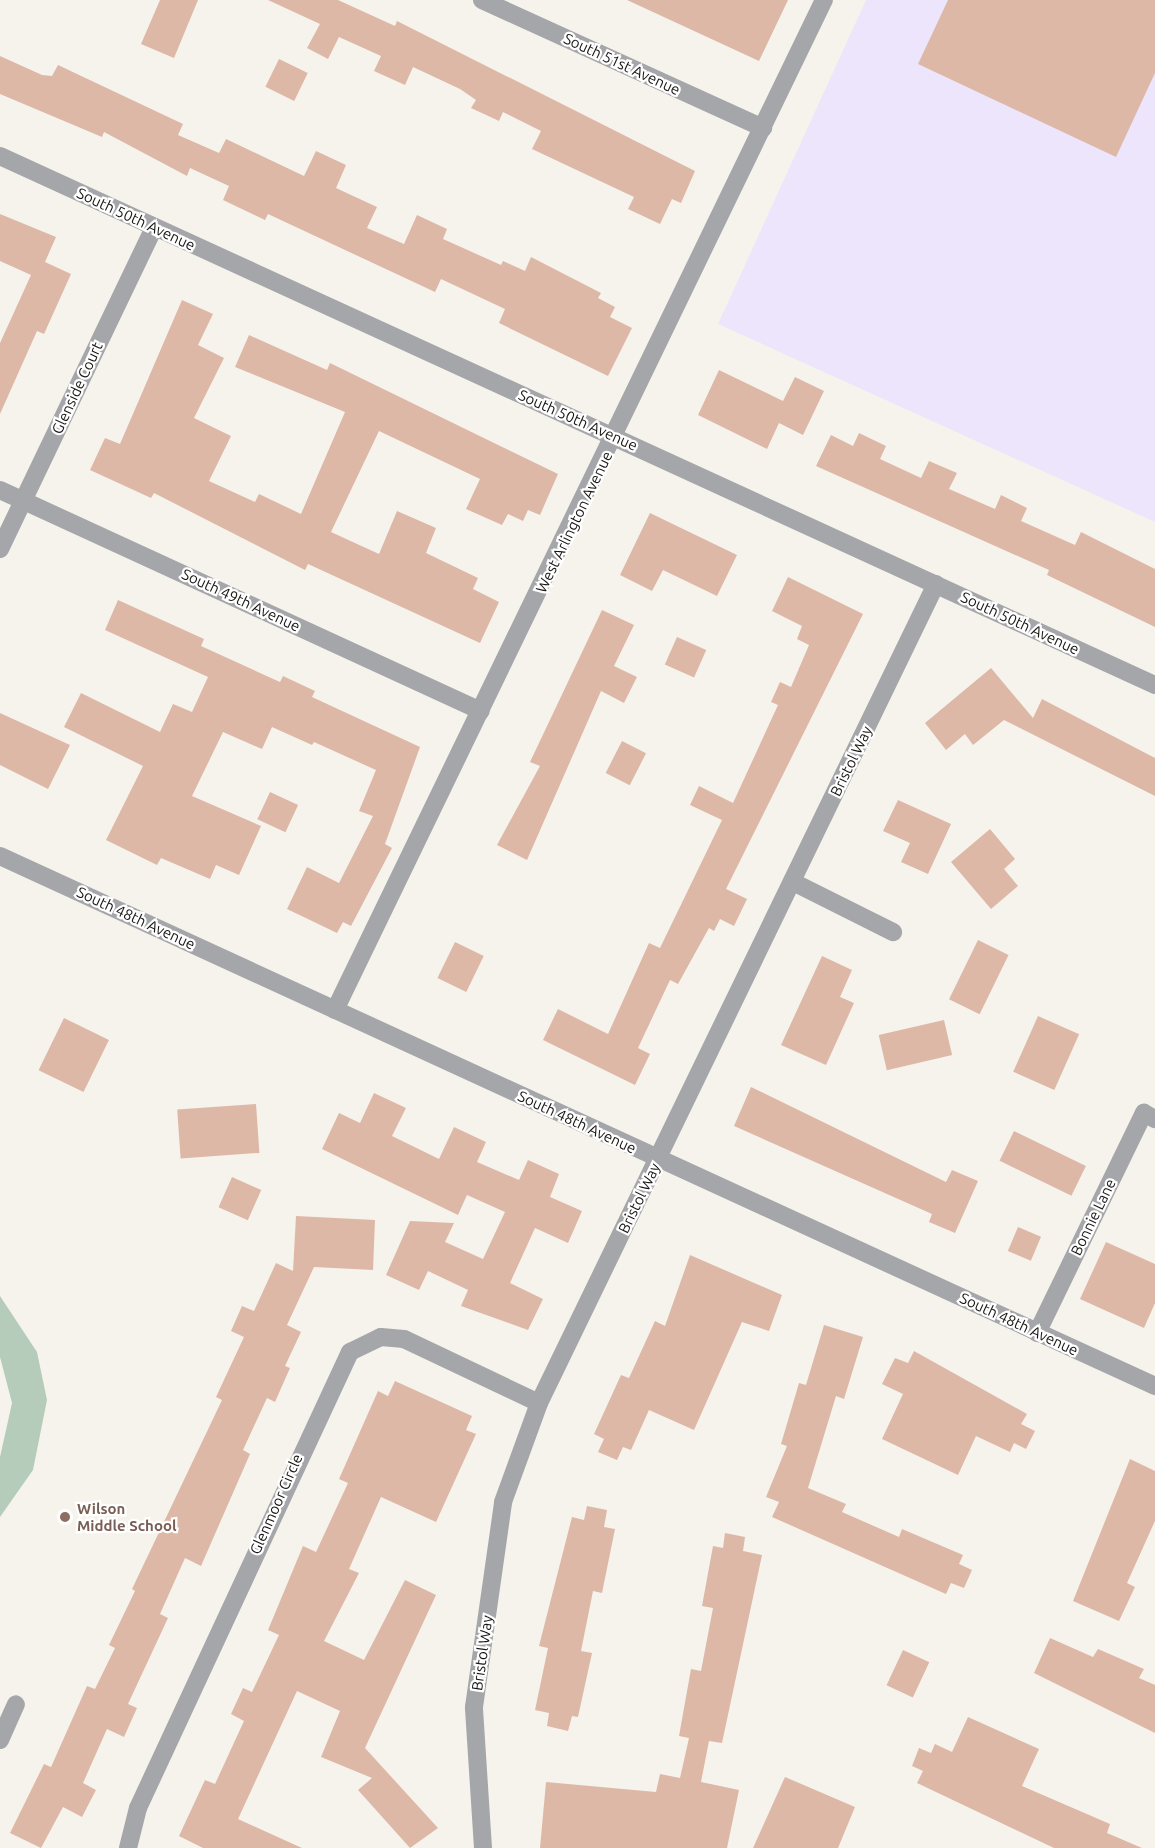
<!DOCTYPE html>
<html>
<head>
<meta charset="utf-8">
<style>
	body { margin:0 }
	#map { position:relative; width:1155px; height:1848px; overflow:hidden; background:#f6f3ec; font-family:Ubuntu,sans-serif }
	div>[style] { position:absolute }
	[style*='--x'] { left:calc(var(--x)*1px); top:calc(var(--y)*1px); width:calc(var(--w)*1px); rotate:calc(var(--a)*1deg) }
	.industrial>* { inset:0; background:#ede5fb }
	.green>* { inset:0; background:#b6ccbb }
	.building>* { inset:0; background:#ddb8a7; transform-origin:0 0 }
	.minor>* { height:18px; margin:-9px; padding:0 9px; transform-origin:9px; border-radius:9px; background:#a4a6a9 }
	.tertiary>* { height:18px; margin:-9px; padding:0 9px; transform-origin:9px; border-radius:9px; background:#a4a6a9 }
	.dots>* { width:16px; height:16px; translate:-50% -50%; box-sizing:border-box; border:3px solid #fff; border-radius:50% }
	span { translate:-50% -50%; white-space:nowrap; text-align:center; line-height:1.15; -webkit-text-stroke:4.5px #fff; paint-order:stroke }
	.street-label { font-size:15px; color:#171614 }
	.education-label { font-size:15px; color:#785e54; font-weight:700 }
	.left { translate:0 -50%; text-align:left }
</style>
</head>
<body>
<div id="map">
	<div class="industrial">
		<div style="clip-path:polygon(866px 0,1155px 0,1155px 522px,718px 324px)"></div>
	</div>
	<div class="green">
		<div style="clip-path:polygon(0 1296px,37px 1352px,47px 1400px,33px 1470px,0 1517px,0 1457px,12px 1403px,0 1357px)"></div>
	</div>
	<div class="building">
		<div style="clip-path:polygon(160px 0,198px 0,174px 58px,141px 44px)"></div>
		<div style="clip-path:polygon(268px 0,338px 0,395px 26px,397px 21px,695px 171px,681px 203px,672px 199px,660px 224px,628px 209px,634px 197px,532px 149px,541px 131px,503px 112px,499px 121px,471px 108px,476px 100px,460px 89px,413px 67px,405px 85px,374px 71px,381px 56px,339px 37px,328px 59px,307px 48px,320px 24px)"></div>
		<div style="clip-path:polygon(627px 0,788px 0,759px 61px)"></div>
		<div style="clip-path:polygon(948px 0,1155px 0,1155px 73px,1116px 157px,918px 64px)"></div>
		<div style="clip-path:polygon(0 56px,42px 75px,52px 76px,58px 65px,183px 124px,178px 135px,219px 153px,226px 139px,304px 176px,316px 151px,346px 165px,336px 188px,377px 207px,367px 228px,404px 244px,417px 215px,447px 229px,443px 239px,501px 265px,503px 261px,525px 271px,531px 257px,601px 293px,598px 298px,615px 307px,610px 317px,632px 328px,608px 376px,499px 323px,505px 309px,441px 279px,435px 292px,268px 214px,265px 220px,223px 200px,229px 186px,190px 168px,187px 176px,104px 132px,102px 137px,0 94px)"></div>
		<div style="left:279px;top:59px;width:32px;height:31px;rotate:26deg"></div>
		<div style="clip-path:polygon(0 214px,56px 237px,45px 262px,71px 274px,44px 334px,37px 331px,0 414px,0 343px,31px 275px,0 261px)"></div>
		<div style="clip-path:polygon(182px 300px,213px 314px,198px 345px,224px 358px,194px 418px,231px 436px,209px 481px,255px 502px,259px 494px,301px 514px,345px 412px,235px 367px,249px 335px,327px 370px,330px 363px,558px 474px,540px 515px,528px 510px,523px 521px,508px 514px,502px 525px,466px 509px,480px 479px,379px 431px,331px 532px,379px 554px,397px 511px,436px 528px,426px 553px,478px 578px,473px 589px,499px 602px,480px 643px,308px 564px,305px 570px,154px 493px,151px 498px,90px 470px,105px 438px,120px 444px)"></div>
		<div style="clip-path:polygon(719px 370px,783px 401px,795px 377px,824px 391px,803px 435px,779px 423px,767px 449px,698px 415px)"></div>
		<div style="clip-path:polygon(859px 433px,886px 446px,880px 459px,921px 478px,929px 461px,957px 473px,949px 489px,995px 509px,1001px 495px,1027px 508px,1021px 521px,1075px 545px,1081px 532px,1155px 569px,1155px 627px,1047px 575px,1049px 570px,816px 466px,831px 435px,853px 446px)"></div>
		<div style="clip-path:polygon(650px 513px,737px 555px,717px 596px,663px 570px,652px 591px,620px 575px)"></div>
		<div style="clip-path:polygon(788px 577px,863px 614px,726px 889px,747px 899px,734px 926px,720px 919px,714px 931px,709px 928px,678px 984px,670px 980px,638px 1048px,650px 1054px,635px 1085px,543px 1040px,558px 1009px,608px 1034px,649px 943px,660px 948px,722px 820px,690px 805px,699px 786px,733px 803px,778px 705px,771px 702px,780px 682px,791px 687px,809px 645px,797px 639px,802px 626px,772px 611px)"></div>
		<div style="clip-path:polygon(118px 600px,204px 639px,201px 646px,280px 682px,283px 676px,315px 691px,312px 697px,420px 747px,385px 844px,392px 848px,351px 926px,343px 922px,337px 933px,287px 909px,307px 867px,339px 883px,373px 816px,359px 811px,376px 770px,314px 742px,312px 745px,272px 727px,262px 749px,223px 732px,192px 796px,261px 826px,239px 875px,216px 865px,210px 879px,161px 858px,157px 865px,106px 840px,143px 766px,64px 727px,81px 693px,160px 732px,173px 704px,192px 712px,208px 677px,105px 630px)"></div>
		<div style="clip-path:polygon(602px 610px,634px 625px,614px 666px,637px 677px,624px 703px,601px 691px,527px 860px,497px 845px,540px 766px,530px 762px)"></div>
		<div style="left:677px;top:637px;width:32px;height:30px;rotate:24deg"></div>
		<div style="clip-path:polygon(991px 668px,1033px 718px,1042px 699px,1155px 758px,1155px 796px,1004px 720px,973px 745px,965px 734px,946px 750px,925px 723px)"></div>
		<div style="clip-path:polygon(0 713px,70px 745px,48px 789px,0 765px)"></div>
		<div style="left:622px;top:741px;width:27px;height:36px;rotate:27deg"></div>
		<div style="left:270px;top:792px;width:31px;height:30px;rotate:25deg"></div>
		<div style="clip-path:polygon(898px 800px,951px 824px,928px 874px,901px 862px,910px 843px,883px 831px)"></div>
		<div style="clip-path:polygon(990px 829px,1015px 859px,1004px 869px,1018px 886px,991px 909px,951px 862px)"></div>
		<div style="left:978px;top:940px;width:34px;height:66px;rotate:26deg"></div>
		<div style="left:455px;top:942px;width:32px;height:40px;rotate:26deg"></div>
		<div style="clip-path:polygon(822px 956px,852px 970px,840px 997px,854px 1003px,826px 1065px,781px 1045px)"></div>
		<div style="left:1038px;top:1016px;width:45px;height:61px;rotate:24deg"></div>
		<div style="left:64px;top:1018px;width:50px;height:58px;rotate:26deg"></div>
		<div style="left:944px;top:1020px;width:36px;height:67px;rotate:77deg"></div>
		<div style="clip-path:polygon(751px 1087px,946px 1182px,952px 1170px,978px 1181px,955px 1233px,929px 1222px,932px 1214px,734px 1126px)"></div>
		<div style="clip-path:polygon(374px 1093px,406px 1108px,392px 1136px,439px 1159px,454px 1127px,486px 1142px,477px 1162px,519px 1180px,528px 1160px,559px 1174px,550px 1197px,582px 1211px,568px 1243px,535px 1228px,510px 1283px,543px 1299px,528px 1330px,461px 1306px,468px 1290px,428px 1271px,419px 1290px,386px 1275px,410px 1221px,454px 1223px,445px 1242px,483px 1259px,505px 1212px,467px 1195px,458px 1215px,322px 1149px,339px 1113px,360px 1123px)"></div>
		<div style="left:256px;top:1104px;width:49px;height:79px;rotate:86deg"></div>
		<div style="left:1014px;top:1131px;width:80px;height:33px;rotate:26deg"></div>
		<div style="left:232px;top:1177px;width:32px;height:33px;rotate:24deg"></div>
		<div style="clip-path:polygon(296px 1216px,375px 1220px,373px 1270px,314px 1267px,287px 1325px,301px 1332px,285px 1366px,290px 1368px,275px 1402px,267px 1398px,243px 1450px,250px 1454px,201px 1566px,185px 1558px,160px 1614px,168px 1618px,128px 1704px,137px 1708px,124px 1737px,107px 1729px,83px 1783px,96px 1790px,82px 1817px,63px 1807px,41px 1848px,10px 1833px,44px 1764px,51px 1767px,87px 1686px,95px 1689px,115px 1648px,109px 1645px,135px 1591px,132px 1589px,222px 1400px,216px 1397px,244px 1337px,231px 1331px,242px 1306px,254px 1311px,276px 1263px,293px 1271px)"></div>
		<div style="left:1018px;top:1227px;width:25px;height:26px;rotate:23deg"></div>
		<div style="clip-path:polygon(1106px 1242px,1155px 1264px,1155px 1303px,1144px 1328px,1080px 1299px)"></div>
		<div style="clip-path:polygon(690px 1255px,782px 1295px,769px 1331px,742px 1322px,694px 1430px,649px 1410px,631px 1450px,623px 1447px,617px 1460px,598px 1452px,604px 1439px,594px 1434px,621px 1375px,629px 1378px,655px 1321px,665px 1326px)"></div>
		<div style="clip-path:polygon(824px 1325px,863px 1337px,844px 1399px,836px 1396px,808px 1488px,846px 1504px,842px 1512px,899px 1537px,902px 1529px,963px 1555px,959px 1564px,972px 1570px,964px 1588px,951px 1583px,946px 1594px,772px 1517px,779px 1502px,766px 1497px,787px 1446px,781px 1444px,799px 1383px,806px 1385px)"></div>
		<div style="clip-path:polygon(914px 1351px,1027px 1414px,1021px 1424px,1035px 1431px,1026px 1449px,1014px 1443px,1010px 1452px,976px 1436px,958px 1475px,882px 1439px,903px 1394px,882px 1384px,895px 1358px,908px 1363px)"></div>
		<div style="clip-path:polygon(395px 1381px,472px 1416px,466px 1430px,476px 1434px,436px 1522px,381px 1497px,349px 1569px,359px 1573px,324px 1641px,364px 1660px,405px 1580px,436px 1595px,365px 1748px,438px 1828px,410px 1848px,358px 1790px,372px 1778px,321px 1757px,340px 1711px,297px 1691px,238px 1819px,302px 1848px,203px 1848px,179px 1836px,205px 1780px,215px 1784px,244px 1721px,231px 1714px,243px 1688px,252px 1692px,279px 1635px,268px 1630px,303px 1546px,316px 1552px,348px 1483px,339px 1479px,378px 1391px,388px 1396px)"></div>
		<div style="clip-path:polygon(1130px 1459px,1155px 1471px,1155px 1521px,1127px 1583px,1135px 1587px,1119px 1621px,1073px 1601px)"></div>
		<div style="clip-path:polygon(587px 1506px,607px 1510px,604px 1527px,615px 1529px,602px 1593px,593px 1591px,581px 1651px,592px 1653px,578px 1717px,572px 1716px,568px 1731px,547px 1726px,549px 1713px,535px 1710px,548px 1648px,539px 1646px,572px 1517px,584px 1520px)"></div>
		<div style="clip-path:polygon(725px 1533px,745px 1537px,743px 1551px,762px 1555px,722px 1743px,709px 1741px,701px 1782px,739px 1790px,727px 1848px,540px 1848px,546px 1782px,656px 1792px,660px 1774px,680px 1778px,689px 1738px,679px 1736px,691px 1669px,701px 1671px,713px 1608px,702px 1606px,713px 1546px,723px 1548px)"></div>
		<div style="clip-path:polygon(1050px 1638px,1093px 1657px,1098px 1649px,1144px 1669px,1139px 1678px,1155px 1685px,1155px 1733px,1034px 1673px)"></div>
		<div style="left:903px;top:1650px;width:29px;height:39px;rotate:25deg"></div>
		<div style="clip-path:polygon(968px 1717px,1039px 1749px,1022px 1786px,1110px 1824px,1107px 1833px,1142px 1848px,1054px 1848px,917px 1783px,923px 1771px,912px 1766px,919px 1748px,931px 1753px,935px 1744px,952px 1752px)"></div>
		<div style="clip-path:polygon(785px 1777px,855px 1807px,838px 1848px,753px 1848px)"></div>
	</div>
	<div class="minor">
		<div style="--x:482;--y:0;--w:309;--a:24.5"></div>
		<div style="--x:0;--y:156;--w:1270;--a:24.61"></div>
		<div style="--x:0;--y:490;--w:529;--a:24.68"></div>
		<div style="--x:0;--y:549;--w:357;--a:-64.4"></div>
		<div style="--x:793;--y:882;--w:112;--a:26.6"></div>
		<div style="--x:335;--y:1010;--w:1122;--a:-64.17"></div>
		<div style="--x:1037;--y:1333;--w:245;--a:-64.1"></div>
		<div style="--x:1144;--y:1113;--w:13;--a:29"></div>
		<div style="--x:0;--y:1740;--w:39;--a:-66"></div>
		<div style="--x:128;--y:1848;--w:41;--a:-76"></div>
		<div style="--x:138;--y:1808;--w:503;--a:-65.07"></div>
		<div style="--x:350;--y:1352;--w:34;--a:-26"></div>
		<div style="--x:381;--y:1337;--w:23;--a:5"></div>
		<div style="--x:404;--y:1339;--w:149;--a:25.4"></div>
		<div style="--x:483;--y:1848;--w:141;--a:-93.7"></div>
		<div style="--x:474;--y:1707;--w:207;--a:-81.9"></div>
		<div style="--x:503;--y:1502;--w:105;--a:-70"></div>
		<div style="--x:539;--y:1403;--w:910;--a:-64.14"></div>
	</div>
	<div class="tertiary">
		<div style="--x:0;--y:856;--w:1271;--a:24.65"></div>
	</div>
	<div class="dots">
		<div style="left:65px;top:1517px;background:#8d6e63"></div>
	</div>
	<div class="street-label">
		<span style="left:622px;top:64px;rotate:25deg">South 51st Avenue</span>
		<span style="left:136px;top:219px;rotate:25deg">South 50th Avenue</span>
		<span style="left:77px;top:388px;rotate:-65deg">Glenside Court</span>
		<span style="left:578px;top:420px;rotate:24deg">South 50th Avenue</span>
		<span style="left:574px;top:522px;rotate:-64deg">West Arlington Avenue</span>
		<span style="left:241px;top:600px;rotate:25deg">South 49th Avenue</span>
		<span style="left:1020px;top:623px;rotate:25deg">South 50th Avenue</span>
		<span style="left:851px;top:761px;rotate:-64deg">Bristol Way</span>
		<span style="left:136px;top:918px;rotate:25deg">South 48th Avenue</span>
		<span style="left:577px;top:1122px;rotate:25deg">South 48th Avenue</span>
		<span style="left:639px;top:1198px;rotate:-64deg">Bristol Way</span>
		<span style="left:1093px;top:1217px;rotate:-64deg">Bonnie Lane</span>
		<span style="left:1019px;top:1324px;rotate:25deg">South 48th Avenue</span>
		<span style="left:276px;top:1504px;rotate:-66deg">Glenmoor Circle</span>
		<span style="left:482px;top:1653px;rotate:-82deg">Bristol Way</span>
	</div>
	<div class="education-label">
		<span class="left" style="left:77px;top:1517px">Wilson<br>Middle School</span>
	</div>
</div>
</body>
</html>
